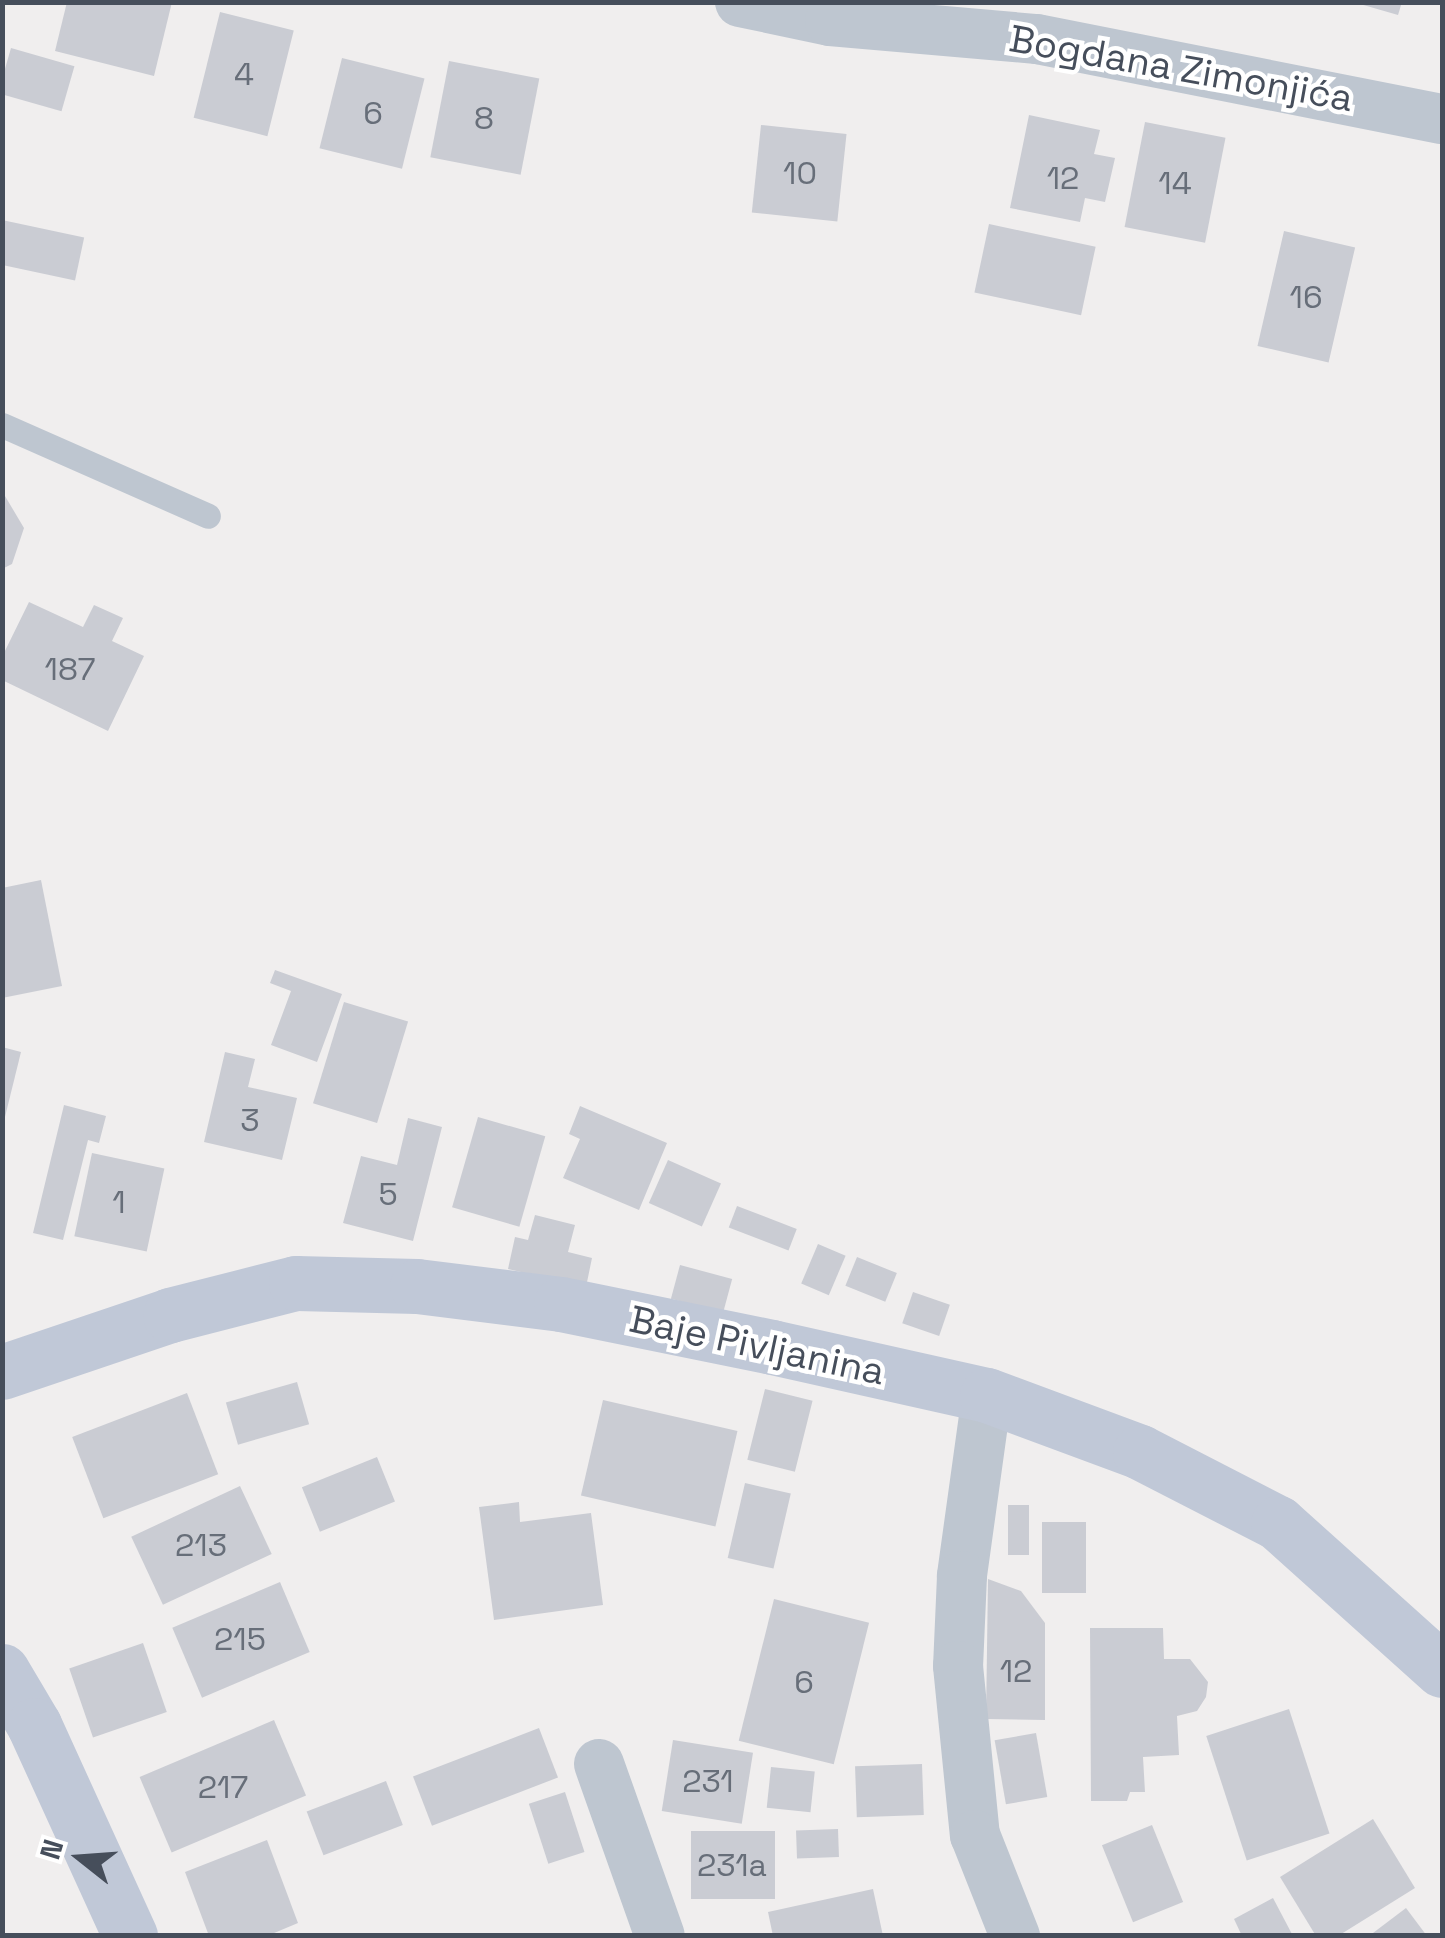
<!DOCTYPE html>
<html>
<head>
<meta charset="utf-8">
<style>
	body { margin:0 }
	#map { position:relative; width:1445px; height:1938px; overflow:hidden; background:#f0eeee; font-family:"Space Grotesk",sans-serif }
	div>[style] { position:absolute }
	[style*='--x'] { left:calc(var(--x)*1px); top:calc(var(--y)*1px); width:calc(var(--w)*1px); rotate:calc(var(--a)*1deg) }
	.building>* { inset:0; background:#caccd3; transform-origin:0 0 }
	.lane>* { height:25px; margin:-12.5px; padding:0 12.5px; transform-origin:12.5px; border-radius:12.5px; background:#bec6d0 }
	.street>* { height:50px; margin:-25px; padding:0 25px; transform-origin:25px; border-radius:25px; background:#bec6d0 }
	.secondary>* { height:55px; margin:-27.5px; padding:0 27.5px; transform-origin:27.5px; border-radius:27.5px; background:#c0c8d7 }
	span { translate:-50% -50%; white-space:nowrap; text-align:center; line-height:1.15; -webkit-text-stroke:9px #fff; paint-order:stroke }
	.number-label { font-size:32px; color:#676e79 }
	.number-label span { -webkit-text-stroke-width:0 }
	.street-label { font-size:38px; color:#464e5b }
	.frame { position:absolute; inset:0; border:5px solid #464e5b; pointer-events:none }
	.north { position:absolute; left:30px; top:1808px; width:100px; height:100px; -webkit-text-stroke:8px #fff; paint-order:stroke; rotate:287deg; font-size:28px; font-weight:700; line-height:40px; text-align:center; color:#464e5b }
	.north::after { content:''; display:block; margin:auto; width:35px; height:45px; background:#464e5b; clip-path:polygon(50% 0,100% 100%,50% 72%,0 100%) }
</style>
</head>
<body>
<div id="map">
	<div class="building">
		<div style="clip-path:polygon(67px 2px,172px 2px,154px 76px,55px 51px)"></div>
		<div style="clip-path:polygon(1353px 2px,1402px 2px,1398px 15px)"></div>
		<div style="left:220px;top:12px;width:76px;height:109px;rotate:14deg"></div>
		<div style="left:11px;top:48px;width:66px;height:47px;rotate:16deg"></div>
		<div style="left:342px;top:58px;width:85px;height:93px;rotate:14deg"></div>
		<div style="left:449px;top:61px;width:92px;height:98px;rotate:11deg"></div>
		<div style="clip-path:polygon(1029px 115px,1100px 130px,1094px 154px,1115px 158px,1105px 202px,1085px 198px,1080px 222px,1010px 208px)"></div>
		<div style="left:1145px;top:122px;width:82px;height:107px;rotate:11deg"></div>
		<div style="left:761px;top:125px;width:86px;height:88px;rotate:6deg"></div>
		<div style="left:2px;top:220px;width:84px;height:44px;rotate:12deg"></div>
		<div style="left:989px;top:224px;width:109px;height:70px;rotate:12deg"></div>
		<div style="left:1284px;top:231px;width:73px;height:118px;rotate:13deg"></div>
		<div style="clip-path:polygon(2px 491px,24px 528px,12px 564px,2px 569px)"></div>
		<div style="clip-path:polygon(29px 602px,83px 627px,94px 605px,123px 618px,112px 641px,144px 656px,108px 731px,2px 680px,2px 657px)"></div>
		<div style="clip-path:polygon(41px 880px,62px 986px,2px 998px,2px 888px)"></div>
		<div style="clip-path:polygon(275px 970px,342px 994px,317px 1062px,271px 1045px,291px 991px,270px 983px)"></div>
		<div style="left:344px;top:1002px;width:67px;height:106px;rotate:17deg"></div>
		<div style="clip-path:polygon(2px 1047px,21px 1052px,4px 1121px,2px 1121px)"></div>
		<div style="clip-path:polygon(225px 1052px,255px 1059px,248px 1087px,297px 1098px,282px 1160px,204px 1142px)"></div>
		<div style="clip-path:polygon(64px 1105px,106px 1116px,99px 1143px,88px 1140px,63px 1240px,33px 1233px)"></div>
		<div style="clip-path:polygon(580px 1106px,667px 1143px,639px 1210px,563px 1178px,580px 1139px,569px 1134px)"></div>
		<div style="left:478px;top:1117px;width:70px;height:94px;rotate:16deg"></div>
		<div style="clip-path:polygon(408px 1118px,442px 1127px,413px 1241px,343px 1223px,361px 1156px,397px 1165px)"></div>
		<div style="left:92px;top:1153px;width:74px;height:85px;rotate:12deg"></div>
		<div style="left:668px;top:1160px;width:58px;height:47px;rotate:24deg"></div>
		<div style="left:737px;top:1206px;width:64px;height:23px;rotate:21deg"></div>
		<div style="clip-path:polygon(535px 1215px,575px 1225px,568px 1252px,592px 1258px,586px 1287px,508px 1269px,515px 1237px,528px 1240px)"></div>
		<div style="left:818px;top:1244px;width:30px;height:43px;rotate:23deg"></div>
		<div style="left:857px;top:1257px;width:43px;height:31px;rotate:22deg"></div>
		<div style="left:680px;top:1265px;width:54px;height:35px;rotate:15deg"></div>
		<div style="left:913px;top:1292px;width:39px;height:33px;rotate:19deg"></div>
		<div style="left:297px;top:1382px;width:44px;height:74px;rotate:74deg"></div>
		<div style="left:765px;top:1389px;width:49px;height:73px;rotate:14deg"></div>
		<div style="left:187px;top:1393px;width:87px;height:123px;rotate:69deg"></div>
		<div style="left:603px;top:1400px;width:138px;height:98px;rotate:13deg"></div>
		<div style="left:377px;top:1457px;width:48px;height:81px;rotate:68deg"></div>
		<div style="left:745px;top:1483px;width:47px;height:77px;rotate:13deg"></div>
		<div style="left:240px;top:1486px;width:75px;height:120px;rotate:65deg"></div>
		<div style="clip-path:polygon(519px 1502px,520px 1522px,591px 1513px,603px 1605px,494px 1620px,479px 1507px)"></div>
		<div style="left:1008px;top:1505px;width:21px;height:50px"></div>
		<div style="left:1042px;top:1522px;width:44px;height:71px"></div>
		<div style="clip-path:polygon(988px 1579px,1021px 1591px,1045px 1623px,1045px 1720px,986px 1719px)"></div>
		<div style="left:280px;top:1582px;width:76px;height:117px;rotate:67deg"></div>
		<div style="left:774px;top:1599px;width:98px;height:146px;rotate:14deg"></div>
		<div style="clip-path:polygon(1090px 1628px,1163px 1628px,1164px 1659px,1190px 1659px,1208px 1682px,1206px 1697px,1197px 1711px,1177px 1716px,1179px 1755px,1143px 1757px,1145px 1792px,1130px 1792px,1127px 1801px,1091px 1801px)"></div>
		<div style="left:143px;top:1643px;width:73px;height:78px;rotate:71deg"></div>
		<div style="left:1289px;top:1709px;width:131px;height:87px;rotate:72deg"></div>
		<div style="left:274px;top:1720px;width:82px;height:146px;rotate:67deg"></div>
		<div style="left:539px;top:1728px;width:53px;height:135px;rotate:69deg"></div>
		<div style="left:1036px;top:1733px;width:65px;height:42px;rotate:80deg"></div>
		<div style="left:673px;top:1740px;width:81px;height:72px;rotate:9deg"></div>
		<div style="left:922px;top:1764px;width:51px;height:67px;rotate:88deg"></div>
		<div style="left:771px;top:1767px;width:44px;height:41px;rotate:6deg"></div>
		<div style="left:386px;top:1781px;width:47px;height:85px;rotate:69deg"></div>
		<div style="left:565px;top:1792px;width:63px;height:38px;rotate:72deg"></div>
		<div style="clip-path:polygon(1373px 1819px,1415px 1888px,1338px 1936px,1316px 1936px,1280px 1877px)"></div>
		<div style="left:1152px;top:1825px;width:83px;height:54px;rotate:68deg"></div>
		<div style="left:838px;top:1829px;width:28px;height:42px;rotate:88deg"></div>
		<div style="left:691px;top:1831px;width:84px;height:68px"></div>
		<div style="clip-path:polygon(267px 1840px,298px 1923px,267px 1936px,209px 1936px,185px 1872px)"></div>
		<div style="clip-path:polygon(873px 1889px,883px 1936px,773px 1936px,768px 1912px)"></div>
		<div style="clip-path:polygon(1273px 1898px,1293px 1936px,1242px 1936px,1234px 1919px)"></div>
		<div style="clip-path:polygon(1406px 1908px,1427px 1936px,1369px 1936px)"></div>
	</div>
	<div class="lane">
		<div style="--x:2;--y:425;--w:225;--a:23.8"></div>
	</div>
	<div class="street">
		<div style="--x:740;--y:2;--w:92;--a:11.9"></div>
		<div style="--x:830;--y:21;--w:208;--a:5"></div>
		<div style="--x:1037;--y:39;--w:413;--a:11.2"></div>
		<div style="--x:987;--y:1395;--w:183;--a:97.9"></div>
		<div style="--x:962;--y:1576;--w:90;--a:92.5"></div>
		<div style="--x:958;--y:1666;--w:170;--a:84.3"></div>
		<div style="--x:975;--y:1835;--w:109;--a:68.4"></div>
		<div style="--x:599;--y:1764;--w:182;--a:70.5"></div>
	</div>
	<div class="secondary">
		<div style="--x:2;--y:1372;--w:177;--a:-18.7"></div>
		<div style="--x:170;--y:1315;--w:130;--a:-14.3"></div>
		<div style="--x:296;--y:1283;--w:121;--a:1.4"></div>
		<div style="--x:417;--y:1286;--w:145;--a:7.1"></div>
		<div style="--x:561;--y:1304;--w:215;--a:11.5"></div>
		<div style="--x:772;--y:1347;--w:220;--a:12.6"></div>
		<div style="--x:987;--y:1395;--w:163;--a:20.4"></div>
		<div style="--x:1140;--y:1452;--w:155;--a:27.2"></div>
		<div style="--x:1278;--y:1523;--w:220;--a:41.9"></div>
		<div style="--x:2;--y:1671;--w:63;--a:59.3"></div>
		<div style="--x:34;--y:1725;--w:232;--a:65.5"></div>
	</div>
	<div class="number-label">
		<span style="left:244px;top:74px">4</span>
		<span style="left:373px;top:113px">6</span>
		<span style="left:484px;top:118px">8</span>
		<span style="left:800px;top:173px">10</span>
		<span style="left:1063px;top:178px">12</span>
		<span style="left:1175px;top:183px">14</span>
		<span style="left:1306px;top:297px">16</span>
		<span style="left:70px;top:669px">187</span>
		<span style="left:250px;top:1120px">3</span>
		<span style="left:388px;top:1194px">5</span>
		<span style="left:119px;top:1202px">1</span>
		<span style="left:201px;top:1545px">213</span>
		<span style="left:240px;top:1639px">215</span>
		<span style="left:1016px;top:1671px">12</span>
		<span style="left:804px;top:1682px">6</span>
		<span style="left:708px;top:1781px">231</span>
		<span style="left:223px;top:1787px">217</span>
		<span style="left:732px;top:1865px">231a</span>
	</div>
	<div class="street-label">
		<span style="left:1181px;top:69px;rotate:10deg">Bogdana Zimonjića</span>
		<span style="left:757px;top:1346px;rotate:12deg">Baje Pivljanina</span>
	</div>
	<div class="frame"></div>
	<div class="north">N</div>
</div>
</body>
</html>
